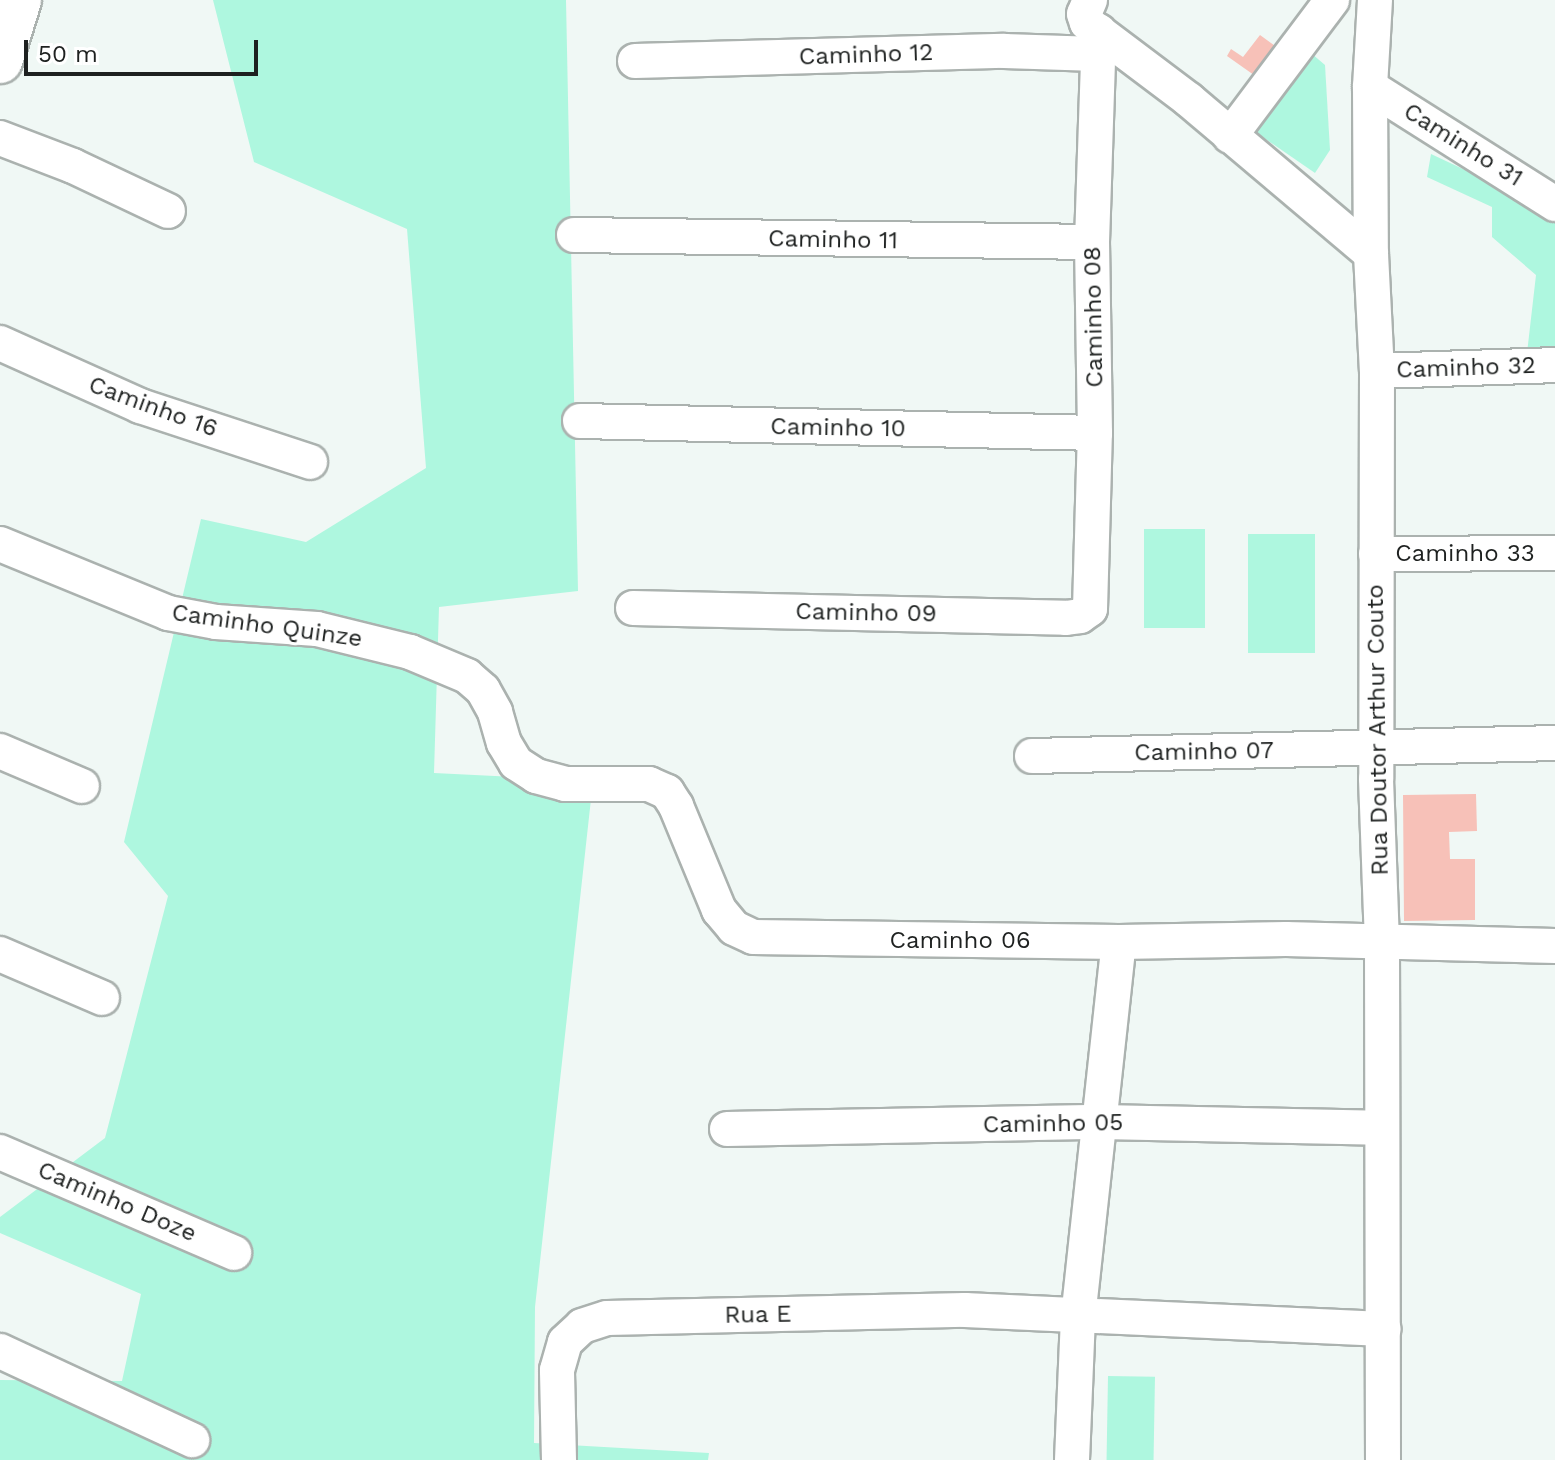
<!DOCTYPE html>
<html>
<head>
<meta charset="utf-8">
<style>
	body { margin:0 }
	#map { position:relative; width:1555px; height:1460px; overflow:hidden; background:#f0f8f5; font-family:"Work Sans",sans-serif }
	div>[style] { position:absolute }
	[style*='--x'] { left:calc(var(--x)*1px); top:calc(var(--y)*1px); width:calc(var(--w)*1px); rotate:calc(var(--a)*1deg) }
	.green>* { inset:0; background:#aef7df; transform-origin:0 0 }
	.building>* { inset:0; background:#f7c1b8 }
	.roads { filter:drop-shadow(2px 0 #abb2af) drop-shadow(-2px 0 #abb2af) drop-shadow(0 2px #abb2af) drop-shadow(0 -2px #abb2af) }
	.minor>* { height:34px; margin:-17px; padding:0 17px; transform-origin:17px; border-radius:17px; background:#fff }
	.tertiary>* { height:44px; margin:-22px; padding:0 22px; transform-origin:22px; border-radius:22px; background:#fff }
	span { translate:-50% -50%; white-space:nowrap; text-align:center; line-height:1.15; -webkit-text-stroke:6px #fff; paint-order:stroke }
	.street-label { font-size:24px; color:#1e2120 }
	.scale { position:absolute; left:24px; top:40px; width:234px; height:36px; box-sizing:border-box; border:4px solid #1e2120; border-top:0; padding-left:10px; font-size:24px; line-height:28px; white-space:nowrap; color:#1e2120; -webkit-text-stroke:6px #fff; paint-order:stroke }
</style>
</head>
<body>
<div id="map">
	<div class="green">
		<div style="clip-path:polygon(213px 0,566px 0,578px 591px,439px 607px,434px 773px,593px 781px,535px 1307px,534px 1443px,709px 1453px,708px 1460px,0 1460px,0 1380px,122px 1381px,141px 1294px,0 1233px,0 1217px,105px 1138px,168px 896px,124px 842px,201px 519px,306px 542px,426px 468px,407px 229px,254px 162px)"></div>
		<div style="clip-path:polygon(1305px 48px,1325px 65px,1330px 150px,1315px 173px,1251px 129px)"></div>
		<div style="clip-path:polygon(1431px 154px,1527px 199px,1555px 221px,1555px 355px,1527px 353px,1536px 275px,1492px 237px,1492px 207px,1427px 177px)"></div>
		<div style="left:1144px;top:529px;width:61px;height:99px"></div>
		<div style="left:1248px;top:534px;width:67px;height:119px"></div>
		<div style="left:1108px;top:1376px;width:47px;height:84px;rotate:1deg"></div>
	</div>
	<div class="building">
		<div style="clip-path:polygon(1260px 35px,1282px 51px,1261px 80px,1227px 56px,1231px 49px,1243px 57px)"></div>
		<div style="clip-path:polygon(1476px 794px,1477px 831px,1449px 832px,1450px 859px,1475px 859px,1475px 920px,1404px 921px,1403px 795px)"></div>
	</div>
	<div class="roads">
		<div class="minor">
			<div style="--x:1090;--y:0;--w:15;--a:113"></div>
			<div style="--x:1084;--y:14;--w:9;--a:72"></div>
			<div style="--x:1087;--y:23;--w:128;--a:37"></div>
			<div style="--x:1189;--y:100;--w:238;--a:40.2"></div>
			<div style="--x:1375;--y:0;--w:87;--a:93.3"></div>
			<div style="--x:1370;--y:87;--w:167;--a:89.7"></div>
			<div style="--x:1371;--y:254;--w:117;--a:87.1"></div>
			<div style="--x:1377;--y:371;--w:408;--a:90.1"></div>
			<div style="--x:1376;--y:779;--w:162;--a:87.9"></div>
			<div style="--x:1382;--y:941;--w:519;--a:89.89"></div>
			<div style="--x:635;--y:61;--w:369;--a:-1.6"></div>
			<div style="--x:1004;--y:51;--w:93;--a:1.8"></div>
			<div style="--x:1370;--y:87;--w:219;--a:32.3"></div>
			<div style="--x:1230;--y:136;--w:170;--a:-53.1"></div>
			<div style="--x:0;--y:138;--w:78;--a:21"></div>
			<div style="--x:73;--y:166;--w:105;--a:25.3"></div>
			<div style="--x:574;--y:235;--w:518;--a:0.77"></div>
			<div style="--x:0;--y:343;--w:154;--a:24.2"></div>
			<div style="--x:140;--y:406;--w:179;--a:18.2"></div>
			<div style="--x:1377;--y:371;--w:178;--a:-1.9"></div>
			<div style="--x:580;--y:421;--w:515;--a:1.33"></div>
			<div style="--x:0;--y:544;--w:182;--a:22.3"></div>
			<div style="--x:168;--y:613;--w:49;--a:10.6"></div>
			<div style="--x:216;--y:622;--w:101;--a:4"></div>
			<div style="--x:317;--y:629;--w:96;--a:13.9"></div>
			<div style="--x:410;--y:652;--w:62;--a:22.8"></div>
			<div style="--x:467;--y:676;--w:21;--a:41"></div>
			<div style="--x:483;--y:690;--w:25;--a:61"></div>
			<div style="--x:495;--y:712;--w:32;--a:74"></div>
			<div style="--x:504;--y:743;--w:23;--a:59"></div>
			<div style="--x:516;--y:763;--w:24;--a:33"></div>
			<div style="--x:536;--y:776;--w:30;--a:15"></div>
			<div style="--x:565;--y:784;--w:84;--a:0"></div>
			<div style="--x:649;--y:784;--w:20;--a:24"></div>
			<div style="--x:667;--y:792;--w:17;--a:57"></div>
			<div style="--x:676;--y:806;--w:113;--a:67.5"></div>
			<div style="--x:719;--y:910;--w:23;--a:50"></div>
			<div style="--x:734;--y:928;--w:21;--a:25"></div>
			<div style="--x:753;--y:937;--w:366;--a:0.8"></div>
			<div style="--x:1119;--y:942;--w:167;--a:-1"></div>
			<div style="--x:1286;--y:939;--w:269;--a:1.5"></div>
			<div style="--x:1376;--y:554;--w:179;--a:-0.3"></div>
			<div style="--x:633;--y:608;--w:433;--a:1.3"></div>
			<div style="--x:1066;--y:618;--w:14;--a:-8"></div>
			<div style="--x:1080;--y:616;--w:12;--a:-35"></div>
			<div style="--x:1090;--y:609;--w:176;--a:-88.4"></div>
			<div style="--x:1095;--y:433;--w:191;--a:-90.9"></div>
			<div style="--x:1092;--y:242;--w:211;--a:-88.1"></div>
			<div style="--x:0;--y:751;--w:89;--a:23.1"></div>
			<div style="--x:1032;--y:756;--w:523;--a:-1.42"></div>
			<div style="--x:0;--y:954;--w:111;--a:23.3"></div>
			<div style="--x:727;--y:1129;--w:374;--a:-1.1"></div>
			<div style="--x:1101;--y:1122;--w:278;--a:1.2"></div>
			<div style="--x:0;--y:1152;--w:255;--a:23.3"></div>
			<div style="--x:0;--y:1351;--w:212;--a:24.9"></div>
			<div style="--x:559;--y:1460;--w:90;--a:-91.3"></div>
			<div style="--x:557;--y:1370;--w:29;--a:-74"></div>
			<div style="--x:565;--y:1342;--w:23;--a:-43"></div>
			<div style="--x:582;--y:1326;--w:26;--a:-18"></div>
			<div style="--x:607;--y:1318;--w:358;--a:-1.3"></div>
			<div style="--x:965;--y:1310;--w:419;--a:2.6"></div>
			<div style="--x:1072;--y:1460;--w:142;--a:-87.6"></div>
			<div style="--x:1078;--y:1318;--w:378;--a:-83.8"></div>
		</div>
		<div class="tertiary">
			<div style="--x:0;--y:61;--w:64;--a:-72.7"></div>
		</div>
	</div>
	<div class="street-label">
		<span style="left:866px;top:55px;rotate:-2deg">Caminho 12</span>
		<span style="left:1463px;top:145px;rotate:32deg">Caminho 31</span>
		<span style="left:833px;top:240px;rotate:1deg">Caminho 11</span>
		<span style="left:1094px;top:317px;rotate:-91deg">Caminho 08</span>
		<span style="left:1466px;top:368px;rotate:-2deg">Caminho 32</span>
		<span style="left:153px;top:407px;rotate:20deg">Caminho 16</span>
		<span style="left:838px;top:428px;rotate:1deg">Caminho 10</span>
		<span style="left:1465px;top:554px">Caminho 33</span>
		<span style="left:866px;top:613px;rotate:1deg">Caminho 09</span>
		<span style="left:267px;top:626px;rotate:8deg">Caminho Quinze</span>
		<span style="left:1378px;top:730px;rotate:-91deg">Rua Doutor Arthur Couto</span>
		<span style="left:1204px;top:752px;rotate:-1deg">Caminho 07</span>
		<span style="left:960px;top:941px">Caminho 06</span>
		<span style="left:1053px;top:1124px;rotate:-1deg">Caminho 05</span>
		<span style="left:117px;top:1202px;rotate:23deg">Caminho Doze</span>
		<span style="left:758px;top:1315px;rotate:-1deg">Rua E</span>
	</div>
	<div class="scale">50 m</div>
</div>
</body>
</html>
